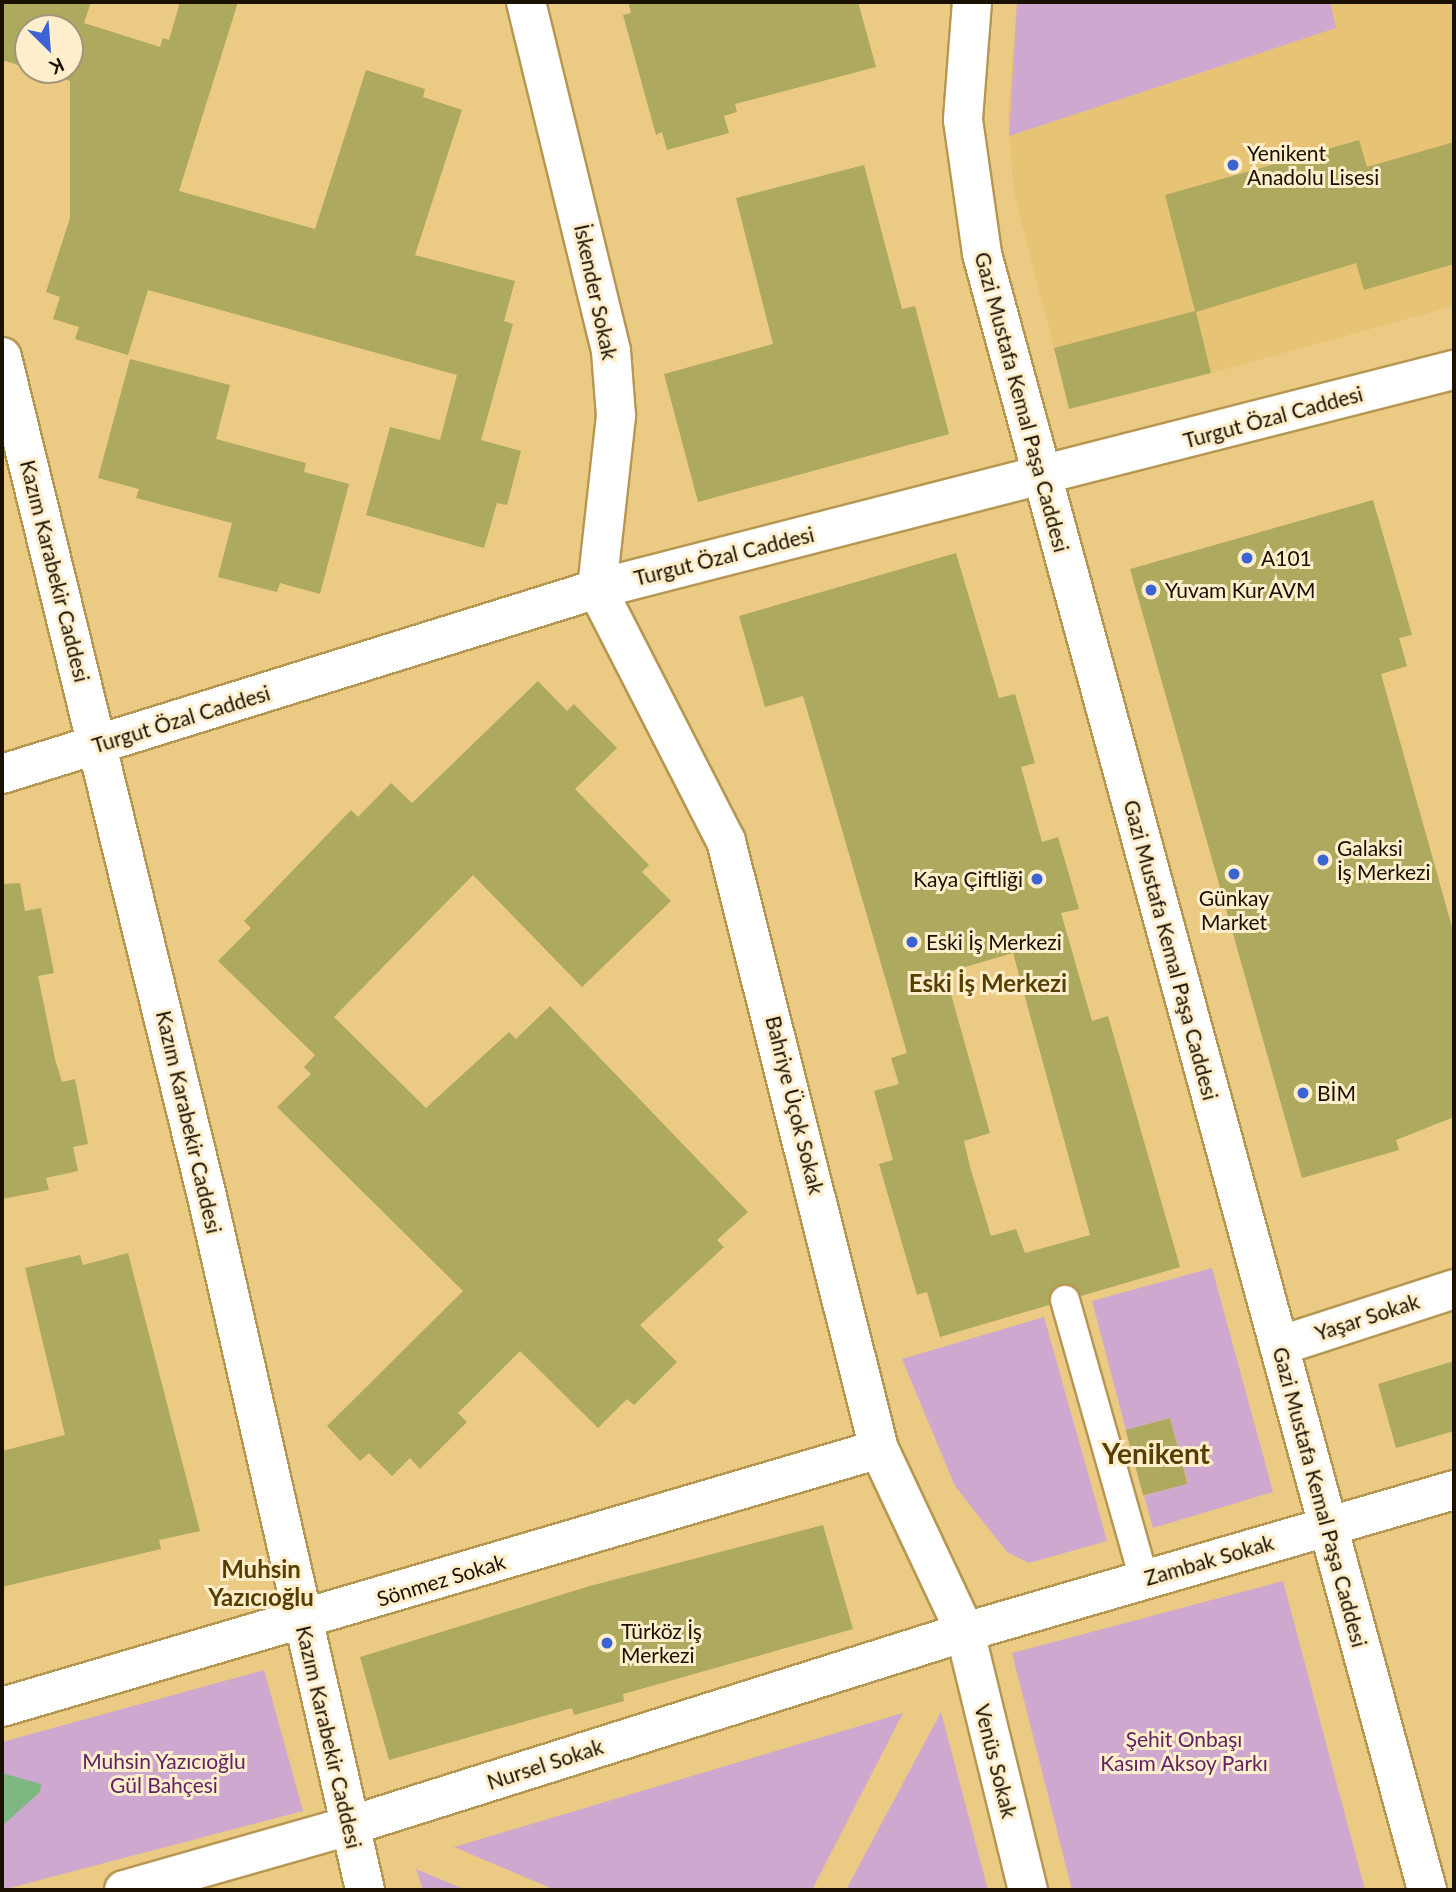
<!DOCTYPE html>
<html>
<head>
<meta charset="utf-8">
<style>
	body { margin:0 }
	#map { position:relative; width:1456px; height:1892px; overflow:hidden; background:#ebca84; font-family:Lato,sans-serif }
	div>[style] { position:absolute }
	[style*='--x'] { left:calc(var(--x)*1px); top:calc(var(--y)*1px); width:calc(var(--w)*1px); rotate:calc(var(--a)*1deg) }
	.built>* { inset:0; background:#e6c375 }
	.green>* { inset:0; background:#cfa8cf }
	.water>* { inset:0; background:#7eb782 }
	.building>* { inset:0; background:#ada95e; transform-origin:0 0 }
	.roads { filter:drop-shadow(2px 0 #b69752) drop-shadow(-2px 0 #b69752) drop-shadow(0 2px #b69752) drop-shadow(0 -2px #b69752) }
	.service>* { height:28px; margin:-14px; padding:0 14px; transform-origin:14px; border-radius:14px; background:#fff }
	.minor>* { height:38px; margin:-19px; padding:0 19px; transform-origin:19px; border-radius:19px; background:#fff }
	.tertiary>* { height:38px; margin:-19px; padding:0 19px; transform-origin:19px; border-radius:19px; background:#fff }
	.dots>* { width:19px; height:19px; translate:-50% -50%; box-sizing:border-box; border:4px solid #feeecb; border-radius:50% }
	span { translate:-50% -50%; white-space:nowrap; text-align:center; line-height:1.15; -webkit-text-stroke:6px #feeecb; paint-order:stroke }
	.poi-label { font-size:21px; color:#191000 }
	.left { translate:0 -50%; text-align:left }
	.right { translate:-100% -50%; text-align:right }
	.street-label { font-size:21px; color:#191000 }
	.park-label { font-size:21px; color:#612265 }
	.quarter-label { font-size:24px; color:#553f02; font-weight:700 }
	.district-label { font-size:28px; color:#553f02; font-weight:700 }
	.frame { position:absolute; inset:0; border:4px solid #191000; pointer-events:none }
	.north { position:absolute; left:14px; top:14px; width:70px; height:70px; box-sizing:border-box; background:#feeecb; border:2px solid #a2957a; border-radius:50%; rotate:155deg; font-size:19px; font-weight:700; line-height:28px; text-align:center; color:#191000 }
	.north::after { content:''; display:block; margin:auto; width:24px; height:32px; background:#3b63d4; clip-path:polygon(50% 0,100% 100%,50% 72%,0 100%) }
</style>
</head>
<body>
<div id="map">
	<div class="built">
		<div style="clip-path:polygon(1017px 2px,1454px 2px,1454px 306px,1211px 373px,1195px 312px,1054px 348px,1014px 194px,1008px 115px)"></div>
	</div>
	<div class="green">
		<div style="clip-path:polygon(1017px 2px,1330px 2px,1336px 28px,1009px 136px)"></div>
		<div style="clip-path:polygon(1212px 1268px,1273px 1492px,1153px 1528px,1144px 1496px,1188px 1483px,1170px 1418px,1126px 1430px,1092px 1301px)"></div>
		<div style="clip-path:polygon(1044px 1317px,1107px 1541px,1029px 1563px,1007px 1552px,955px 1486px,902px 1359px)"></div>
		<div style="clip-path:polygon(1283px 1581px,1365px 1890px,1072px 1890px,1012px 1653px)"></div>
		<div style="clip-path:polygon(264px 1670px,303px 1811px,2px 1890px,2px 1742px)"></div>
		<div style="clip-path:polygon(941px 1712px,988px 1890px,846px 1890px)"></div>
		<div style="clip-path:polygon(903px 1713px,812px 1890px,555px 1890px,454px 1847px)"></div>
		<div style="clip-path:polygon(416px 1869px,466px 1890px,423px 1890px)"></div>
	</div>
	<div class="water">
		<div style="clip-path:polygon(2px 1773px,41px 1784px,40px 1792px,2px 1826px)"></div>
	</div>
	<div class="building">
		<div style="clip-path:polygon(2px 2px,91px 2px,84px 23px,160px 47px,163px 38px,169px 40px,180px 2px,238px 2px,179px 191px,315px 229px,366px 70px,425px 89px,423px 97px,462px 110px,415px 255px,515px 281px,504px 321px,513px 324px,481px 440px,521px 451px,507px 505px,497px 503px,484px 548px,366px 515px,390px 427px,440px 440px,457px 375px,148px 290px,128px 355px,75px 339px,79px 327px,53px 319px,60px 297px,46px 292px,70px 218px,70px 81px,35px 70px,70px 70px,70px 28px,28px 28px,28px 68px,2px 60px)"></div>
		<div style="clip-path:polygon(628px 2px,858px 2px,876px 67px,735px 104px,737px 112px,724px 116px,729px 133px,667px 150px,662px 132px,656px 135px,623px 15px,631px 13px)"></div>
		<div style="clip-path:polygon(1359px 140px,1367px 167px,1454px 142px,1454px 264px,1364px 290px,1356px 263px,1196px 312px,1211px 373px,1069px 409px,1054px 348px,1195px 311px,1165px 195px)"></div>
		<div style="clip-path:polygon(864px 165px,902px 309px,915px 306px,949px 434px,698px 502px,664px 374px,773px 344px,736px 198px)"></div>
		<div style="clip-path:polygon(130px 359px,230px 385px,216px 439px,306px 463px,304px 472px,349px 484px,320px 594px,280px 583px,277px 592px,218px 577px,232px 523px,136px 498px,139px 489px,98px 478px)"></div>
		<div style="clip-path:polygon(1373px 500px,1412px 635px,1399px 638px,1407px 666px,1381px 674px,1454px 934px,1454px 1117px,1396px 1140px,1399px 1150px,1302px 1178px,1130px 569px)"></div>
		<div style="clip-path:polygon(evenodd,956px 553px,999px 698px,1015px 694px,1035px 763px,1021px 767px,1042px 842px,1058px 837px,1079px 909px,1061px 913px,1092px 1021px,1108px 1016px,1180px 1267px,1081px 1296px,1060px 1284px,1049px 1305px,940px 1337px,927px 1292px,917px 1295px,879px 1164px,893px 1160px,874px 1091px,899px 1084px,891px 1058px,907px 1053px,803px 696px,765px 707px,739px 616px,956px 553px,1013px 953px,1090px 1235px,1025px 1253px,1016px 1229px,991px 1236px,970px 1167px,964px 1141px,990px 1133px,945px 973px,1013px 953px)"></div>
		<div style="clip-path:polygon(538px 681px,567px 711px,574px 704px,617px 748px,575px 789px,649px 865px,642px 872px,671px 901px,582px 987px,473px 875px,334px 1017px,426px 1108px,509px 1032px,516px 1039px,550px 1006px,748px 1212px,717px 1240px,724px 1247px,640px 1325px,677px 1362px,634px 1405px,627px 1399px,598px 1428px,520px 1351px,458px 1413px,467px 1422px,420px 1469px,410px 1458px,392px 1476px,369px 1453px,360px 1461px,327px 1426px,463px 1291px,277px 1107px,311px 1074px,304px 1067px,315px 1055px,218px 961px,251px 928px,244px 921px,351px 810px,358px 817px,391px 783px,412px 803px)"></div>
		<div style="clip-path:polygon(20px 883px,25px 911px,41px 908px,54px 973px,38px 976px,55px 1059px,62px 1082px,75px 1079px,88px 1144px,73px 1147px,78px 1171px,46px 1178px,49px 1190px,2px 1199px,2px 884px)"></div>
		<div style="clip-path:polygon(128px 1253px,200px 1531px,159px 1540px,161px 1549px,2px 1587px,2px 1451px,65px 1435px,25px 1268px,80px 1255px,83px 1265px)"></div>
		<div style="clip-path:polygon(1454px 1361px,1454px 1431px,1396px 1448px,1378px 1384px)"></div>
		<div style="left:1170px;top:1418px;width:68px;height:46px;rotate:75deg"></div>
		<div style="clip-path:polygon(823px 1525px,853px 1629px,623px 1694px,624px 1701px,574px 1715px,572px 1708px,389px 1760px,360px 1657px,590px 1586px)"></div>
	</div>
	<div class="roads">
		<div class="service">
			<div style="--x:1065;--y:1300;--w:291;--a:74.2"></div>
		</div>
		<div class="minor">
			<div style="--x:526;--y:2;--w:359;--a:76.3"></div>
			<div style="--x:611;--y:351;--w:65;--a:85.6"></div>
			<div style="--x:616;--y:416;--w:174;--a:96.3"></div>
			<div style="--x:597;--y:589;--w:283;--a:62.9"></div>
			<div style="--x:726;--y:841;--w:627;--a:75.88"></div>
			<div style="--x:879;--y:1449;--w:202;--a:64.8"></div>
			<div style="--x:965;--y:1632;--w:266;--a:76.3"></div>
			<div style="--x:2;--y:357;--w:869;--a:76.28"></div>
			<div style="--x:208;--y:1201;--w:707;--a:77.16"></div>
			<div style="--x:1041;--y:475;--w:426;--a:-14.3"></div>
			<div style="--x:1279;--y:1346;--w:184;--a:-18"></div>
			<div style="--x:2;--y:1707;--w:914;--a:-16.39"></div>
			<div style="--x:124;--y:1890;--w:234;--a:-15.9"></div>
			<div style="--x:349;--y:1826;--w:646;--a:-17.48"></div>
			<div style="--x:965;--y:1632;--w:509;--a:-16.19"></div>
		</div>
		<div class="tertiary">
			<div style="--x:972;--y:2;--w:118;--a:94.4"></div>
			<div style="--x:963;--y:120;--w:135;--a:81.9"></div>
			<div style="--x:982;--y:254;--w:1695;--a:74.78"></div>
			<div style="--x:2;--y:774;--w:623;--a:-17.27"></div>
			<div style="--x:597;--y:589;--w:458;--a:-14.4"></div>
		</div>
	</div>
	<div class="dots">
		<div style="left:1233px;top:165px;background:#3b63d4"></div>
		<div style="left:1247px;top:558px;background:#3b63d4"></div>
		<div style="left:1151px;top:590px;background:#3b63d4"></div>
		<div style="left:1323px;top:860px;background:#3b63d4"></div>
		<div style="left:1234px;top:874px;background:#3b63d4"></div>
		<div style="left:1037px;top:879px;background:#3b63d4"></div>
		<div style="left:912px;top:942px;background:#3b63d4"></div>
		<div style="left:1303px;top:1093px;background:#3b63d4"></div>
		<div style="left:607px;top:1643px;background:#3b63d4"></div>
	</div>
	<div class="poi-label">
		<span class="left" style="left:1247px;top:165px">Yenikent<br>Anadolu Lisesi</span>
		<span class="left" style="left:1261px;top:558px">A101</span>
		<span class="left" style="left:1165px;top:590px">Yuvam Kur AVM</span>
		<span class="left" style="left:1337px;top:860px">Galaksi<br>İş Merkezi</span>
		<span class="right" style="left:1023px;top:879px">Kaya Çiftliği</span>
		<span style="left:1234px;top:910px">Günkay<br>Market</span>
		<span class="left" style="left:926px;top:942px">Eski İş Merkezi</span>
		<span class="left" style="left:1317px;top:1093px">BİM</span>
		<span class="left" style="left:621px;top:1643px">Türköz İş<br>Merkezi</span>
	</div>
	<div class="street-label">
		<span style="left:596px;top:292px;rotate:78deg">İskender Sokak</span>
		<span style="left:1022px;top:402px;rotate:75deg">Gazi Mustafa Kemal Paşa Caddesi</span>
		<span style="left:1273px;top:417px;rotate:-15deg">Turgut Özal Caddesi</span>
		<span style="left:724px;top:556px;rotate:-14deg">Turgut Özal Caddesi</span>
		<span style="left:55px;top:571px;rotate:76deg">Kazım Karabekir Caddesi</span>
		<span style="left:181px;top:719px;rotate:-17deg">Turgut Özal Caddesi</span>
		<span style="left:1171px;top:950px;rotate:75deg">Gazi Mustafa Kemal Paşa Caddesi</span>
		<span style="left:795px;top:1105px;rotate:76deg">Bahriye Üçok Sokak</span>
		<span style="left:189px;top:1122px;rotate:77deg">Kazım Karabekir Caddesi</span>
		<span style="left:1367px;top:1317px;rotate:-18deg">Yaşar Sokak</span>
		<span style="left:1320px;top:1497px;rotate:75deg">Gazi Mustafa Kemal Paşa Caddesi</span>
		<span style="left:1209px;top:1560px;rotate:-16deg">Zambak Sokak</span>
		<span style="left:441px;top:1580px;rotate:-17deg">Sönmez Sokak</span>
		<span style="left:329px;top:1737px;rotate:77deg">Kazım Karabekir Caddesi</span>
		<span style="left:996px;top:1761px;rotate:76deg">Venüs Sokak</span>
		<span style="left:545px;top:1764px;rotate:-18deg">Nursel Sokak</span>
	</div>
	<div class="park-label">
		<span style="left:1184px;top:1751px">Şehit Onbaşı<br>Kasım Aksoy Parkı</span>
		<span style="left:164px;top:1773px">Muhsin Yazıcıoğlu<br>Gül Bahçesi</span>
	</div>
	<div class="quarter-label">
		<span style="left:988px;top:983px">Eski İş Merkezi</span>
		<span style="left:261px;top:1583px">Muhsin<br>Yazıcıoğlu</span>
	</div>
	<div class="district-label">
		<span style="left:1156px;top:1453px">Yenikent</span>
	</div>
	<div class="frame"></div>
	<div class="north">K</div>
</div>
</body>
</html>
